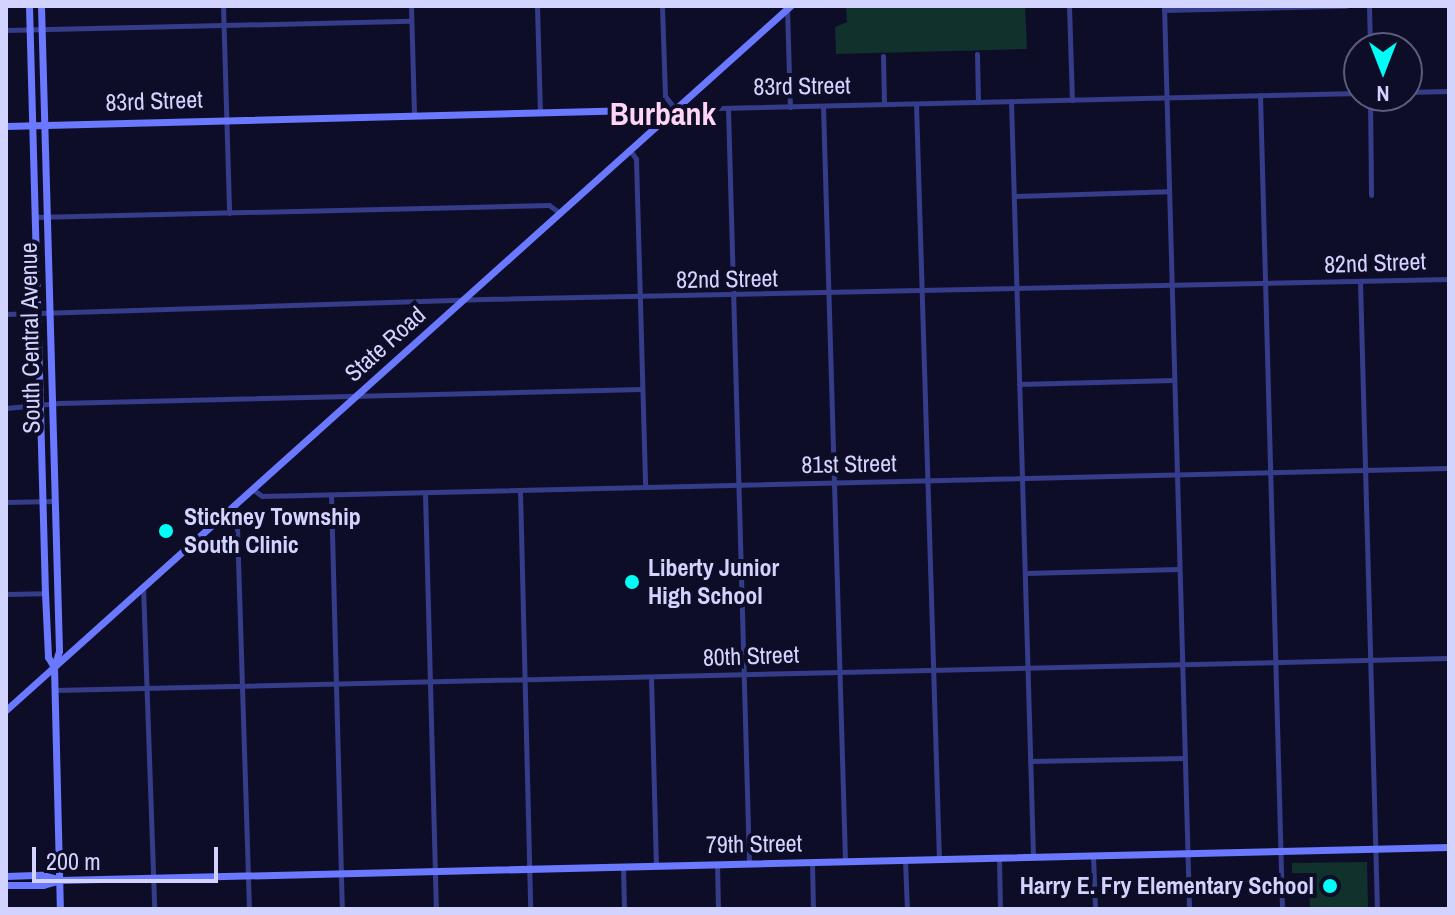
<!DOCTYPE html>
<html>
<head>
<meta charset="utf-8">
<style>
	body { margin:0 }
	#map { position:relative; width:1455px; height:915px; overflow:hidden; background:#0e0d27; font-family:"Archivo Narrow",sans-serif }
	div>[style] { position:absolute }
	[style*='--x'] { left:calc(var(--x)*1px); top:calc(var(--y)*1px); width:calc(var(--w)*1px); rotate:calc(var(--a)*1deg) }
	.green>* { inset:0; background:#10312c }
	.street>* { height:5px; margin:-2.5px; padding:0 2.5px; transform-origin:2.5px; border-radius:2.5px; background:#353c89 }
	.secondary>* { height:7px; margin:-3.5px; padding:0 3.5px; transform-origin:3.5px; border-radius:3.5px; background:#6a79ff }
	.dots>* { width:22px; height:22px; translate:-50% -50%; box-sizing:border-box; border:4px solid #0e0d27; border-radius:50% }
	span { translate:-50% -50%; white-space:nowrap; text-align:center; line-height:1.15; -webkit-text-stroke:8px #0e0d27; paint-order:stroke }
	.street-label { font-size:24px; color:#d3d3ff }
	.poi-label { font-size:24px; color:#d3d3ff; font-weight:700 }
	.left { translate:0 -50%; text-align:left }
	.right { translate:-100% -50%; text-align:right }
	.district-label { font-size:32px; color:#ffd5f5; font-weight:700 }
	.frame { position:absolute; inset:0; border:8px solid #d3d3ff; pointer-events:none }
	.north { position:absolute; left:1343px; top:32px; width:80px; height:80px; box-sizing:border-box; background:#0e0d27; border:2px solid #5d5c7d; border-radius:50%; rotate:180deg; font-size:22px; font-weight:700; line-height:32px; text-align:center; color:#d3d3ff }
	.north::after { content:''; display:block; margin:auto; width:28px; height:36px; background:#00fef8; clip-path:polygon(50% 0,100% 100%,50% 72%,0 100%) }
	.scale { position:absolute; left:32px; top:847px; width:186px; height:36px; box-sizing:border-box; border:4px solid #d3d3ff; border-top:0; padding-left:10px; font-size:24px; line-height:28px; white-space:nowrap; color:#d3d3ff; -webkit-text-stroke:6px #0e0d27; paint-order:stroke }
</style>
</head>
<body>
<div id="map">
	<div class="green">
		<div style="clip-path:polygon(846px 6px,1025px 6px,1027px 49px,836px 54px,835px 27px,847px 22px)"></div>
		<div style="clip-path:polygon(1367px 862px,1368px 909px,1310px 909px,1309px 873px,1292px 873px,1292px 863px)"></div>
	</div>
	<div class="street">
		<div style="--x:223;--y:6;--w:207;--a:88.3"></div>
		<div style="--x:411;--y:6;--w:108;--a:88.4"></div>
		<div style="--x:537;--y:6;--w:105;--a:88.4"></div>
		<div style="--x:662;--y:6;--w:90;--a:88.1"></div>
		<div style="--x:665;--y:96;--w:16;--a:52"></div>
		<div style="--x:675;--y:109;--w:684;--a:-1.34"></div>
		<div style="--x:1069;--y:6;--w:94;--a:88.2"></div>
		<div style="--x:1164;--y:6;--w:903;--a:88.41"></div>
		<div style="--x:1369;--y:6;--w:42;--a:88.6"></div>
		<div style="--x:787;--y:8;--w:99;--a:88.3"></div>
		<div style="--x:1164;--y:10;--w:182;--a:-1.3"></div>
		<div style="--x:6;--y:30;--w:405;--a:-1.3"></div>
		<div style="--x:977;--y:54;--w:48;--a:88.8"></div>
		<div style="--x:883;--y:56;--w:48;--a:88.8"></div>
		<div style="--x:1407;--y:92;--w:42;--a:-1.4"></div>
		<div style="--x:1260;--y:95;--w:814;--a:88.45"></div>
		<div style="--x:1370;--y:96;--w:99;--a:89.4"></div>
		<div style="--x:1011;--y:101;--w:756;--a:88.33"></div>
		<div style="--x:916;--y:104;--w:755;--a:88.26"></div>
		<div style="--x:823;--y:106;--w:755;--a:88.33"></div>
		<div style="--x:728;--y:108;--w:756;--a:88.41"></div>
		<div style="--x:630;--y:150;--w:11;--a:56"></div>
		<div style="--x:636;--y:159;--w:328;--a:88.4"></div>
		<div style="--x:1014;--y:196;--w:155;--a:-1.8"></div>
		<div style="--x:35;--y:217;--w:514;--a:-1.34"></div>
		<div style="--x:549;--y:205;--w:14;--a:36"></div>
		<div style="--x:1360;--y:282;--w:627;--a:88.45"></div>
		<div style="--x:6;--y:314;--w:479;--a:-1.8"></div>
		<div style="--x:485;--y:299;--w:964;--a:-1.19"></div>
		<div style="--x:1019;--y:384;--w:155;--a:-1.5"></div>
		<div style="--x:6;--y:408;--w:53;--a:-5.4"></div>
		<div style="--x:59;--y:403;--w:583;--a:-1.38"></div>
		<div style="--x:252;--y:489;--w:12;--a:35"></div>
		<div style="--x:262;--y:496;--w:1187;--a:-1.35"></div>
		<div style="--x:520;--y:490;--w:419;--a:88.6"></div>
		<div style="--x:425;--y:493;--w:416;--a:88.5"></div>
		<div style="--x:331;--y:495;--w:414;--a:88.5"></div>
		<div style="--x:6;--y:502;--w:48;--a:-1.2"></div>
		<div style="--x:233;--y:507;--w:20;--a:79"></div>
		<div style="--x:237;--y:527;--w:382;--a:88.2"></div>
		<div style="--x:1025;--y:573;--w:154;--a:-1.5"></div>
		<div style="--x:143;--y:586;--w:323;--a:88"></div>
		<div style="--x:6;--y:594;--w:39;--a:-1"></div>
		<div style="--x:651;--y:677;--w:189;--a:88.5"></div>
		<div style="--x:54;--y:690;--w:1395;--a:-1.31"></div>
		<div style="--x:1030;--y:761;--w:155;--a:-1.1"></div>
		<div style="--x:1093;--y:856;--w:53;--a:87.8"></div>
		<div style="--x:999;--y:858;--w:51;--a:88.9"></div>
		<div style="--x:905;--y:860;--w:49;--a:87.7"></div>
		<div style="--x:812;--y:862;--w:47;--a:88.8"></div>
		<div style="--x:717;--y:864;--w:45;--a:88.7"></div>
		<div style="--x:623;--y:867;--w:42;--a:88.6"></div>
	</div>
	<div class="secondary">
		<div style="--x:29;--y:6;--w:587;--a:88.44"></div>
		<div style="--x:45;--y:593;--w:64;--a:87.3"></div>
		<div style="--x:48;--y:657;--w:12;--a:59"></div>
		<div style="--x:41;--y:6;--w:645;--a:88.4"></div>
		<div style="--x:59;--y:651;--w:17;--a:107"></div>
		<div style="--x:54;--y:667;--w:242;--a:88.6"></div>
		<div style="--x:6;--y:126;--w:669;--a:-1.46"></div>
		<div style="--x:6;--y:710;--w:1054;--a:-41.92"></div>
		<div style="--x:6;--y:876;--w:36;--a:-2"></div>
		<div style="--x:42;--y:875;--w:16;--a:14"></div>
		<div style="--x:6;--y:885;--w:37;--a:0"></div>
		<div style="--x:43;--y:885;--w:18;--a:-16"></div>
		<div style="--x:60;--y:880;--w:1389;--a:-1.36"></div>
	</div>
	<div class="dots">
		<div style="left:166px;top:531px;background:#00fef8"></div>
		<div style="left:632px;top:582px;background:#00fef8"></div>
		<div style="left:1330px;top:886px;background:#00fef8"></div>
	</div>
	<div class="street-label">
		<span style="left:802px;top:86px;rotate:-1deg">83rd Street</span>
		<span style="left:154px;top:101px;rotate:-2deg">83rd Street</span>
		<span style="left:1375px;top:263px;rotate:-2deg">82nd Street</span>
		<span style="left:727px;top:279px;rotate:-1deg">82nd Street</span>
		<span style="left:30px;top:338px;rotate:-91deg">South Central Avenue</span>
		<span style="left:385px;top:344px;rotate:-42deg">State Road</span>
		<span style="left:849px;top:464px;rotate:-1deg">81st Street</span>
		<span style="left:751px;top:656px;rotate:-2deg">80th Street</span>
		<span style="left:754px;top:844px;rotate:-1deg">79th Street</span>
	</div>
	<div class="poi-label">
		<span class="left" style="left:184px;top:531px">Stickney Township<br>South Clinic</span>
		<span class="left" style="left:648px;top:582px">Liberty Junior<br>High School</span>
		<span class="right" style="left:1314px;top:886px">Harry E. Fry Elementary School</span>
	</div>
	<div class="district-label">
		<span style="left:663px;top:114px">Burbank</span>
	</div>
	<div class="frame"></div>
	<div class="north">N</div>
	<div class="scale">200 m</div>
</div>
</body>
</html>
